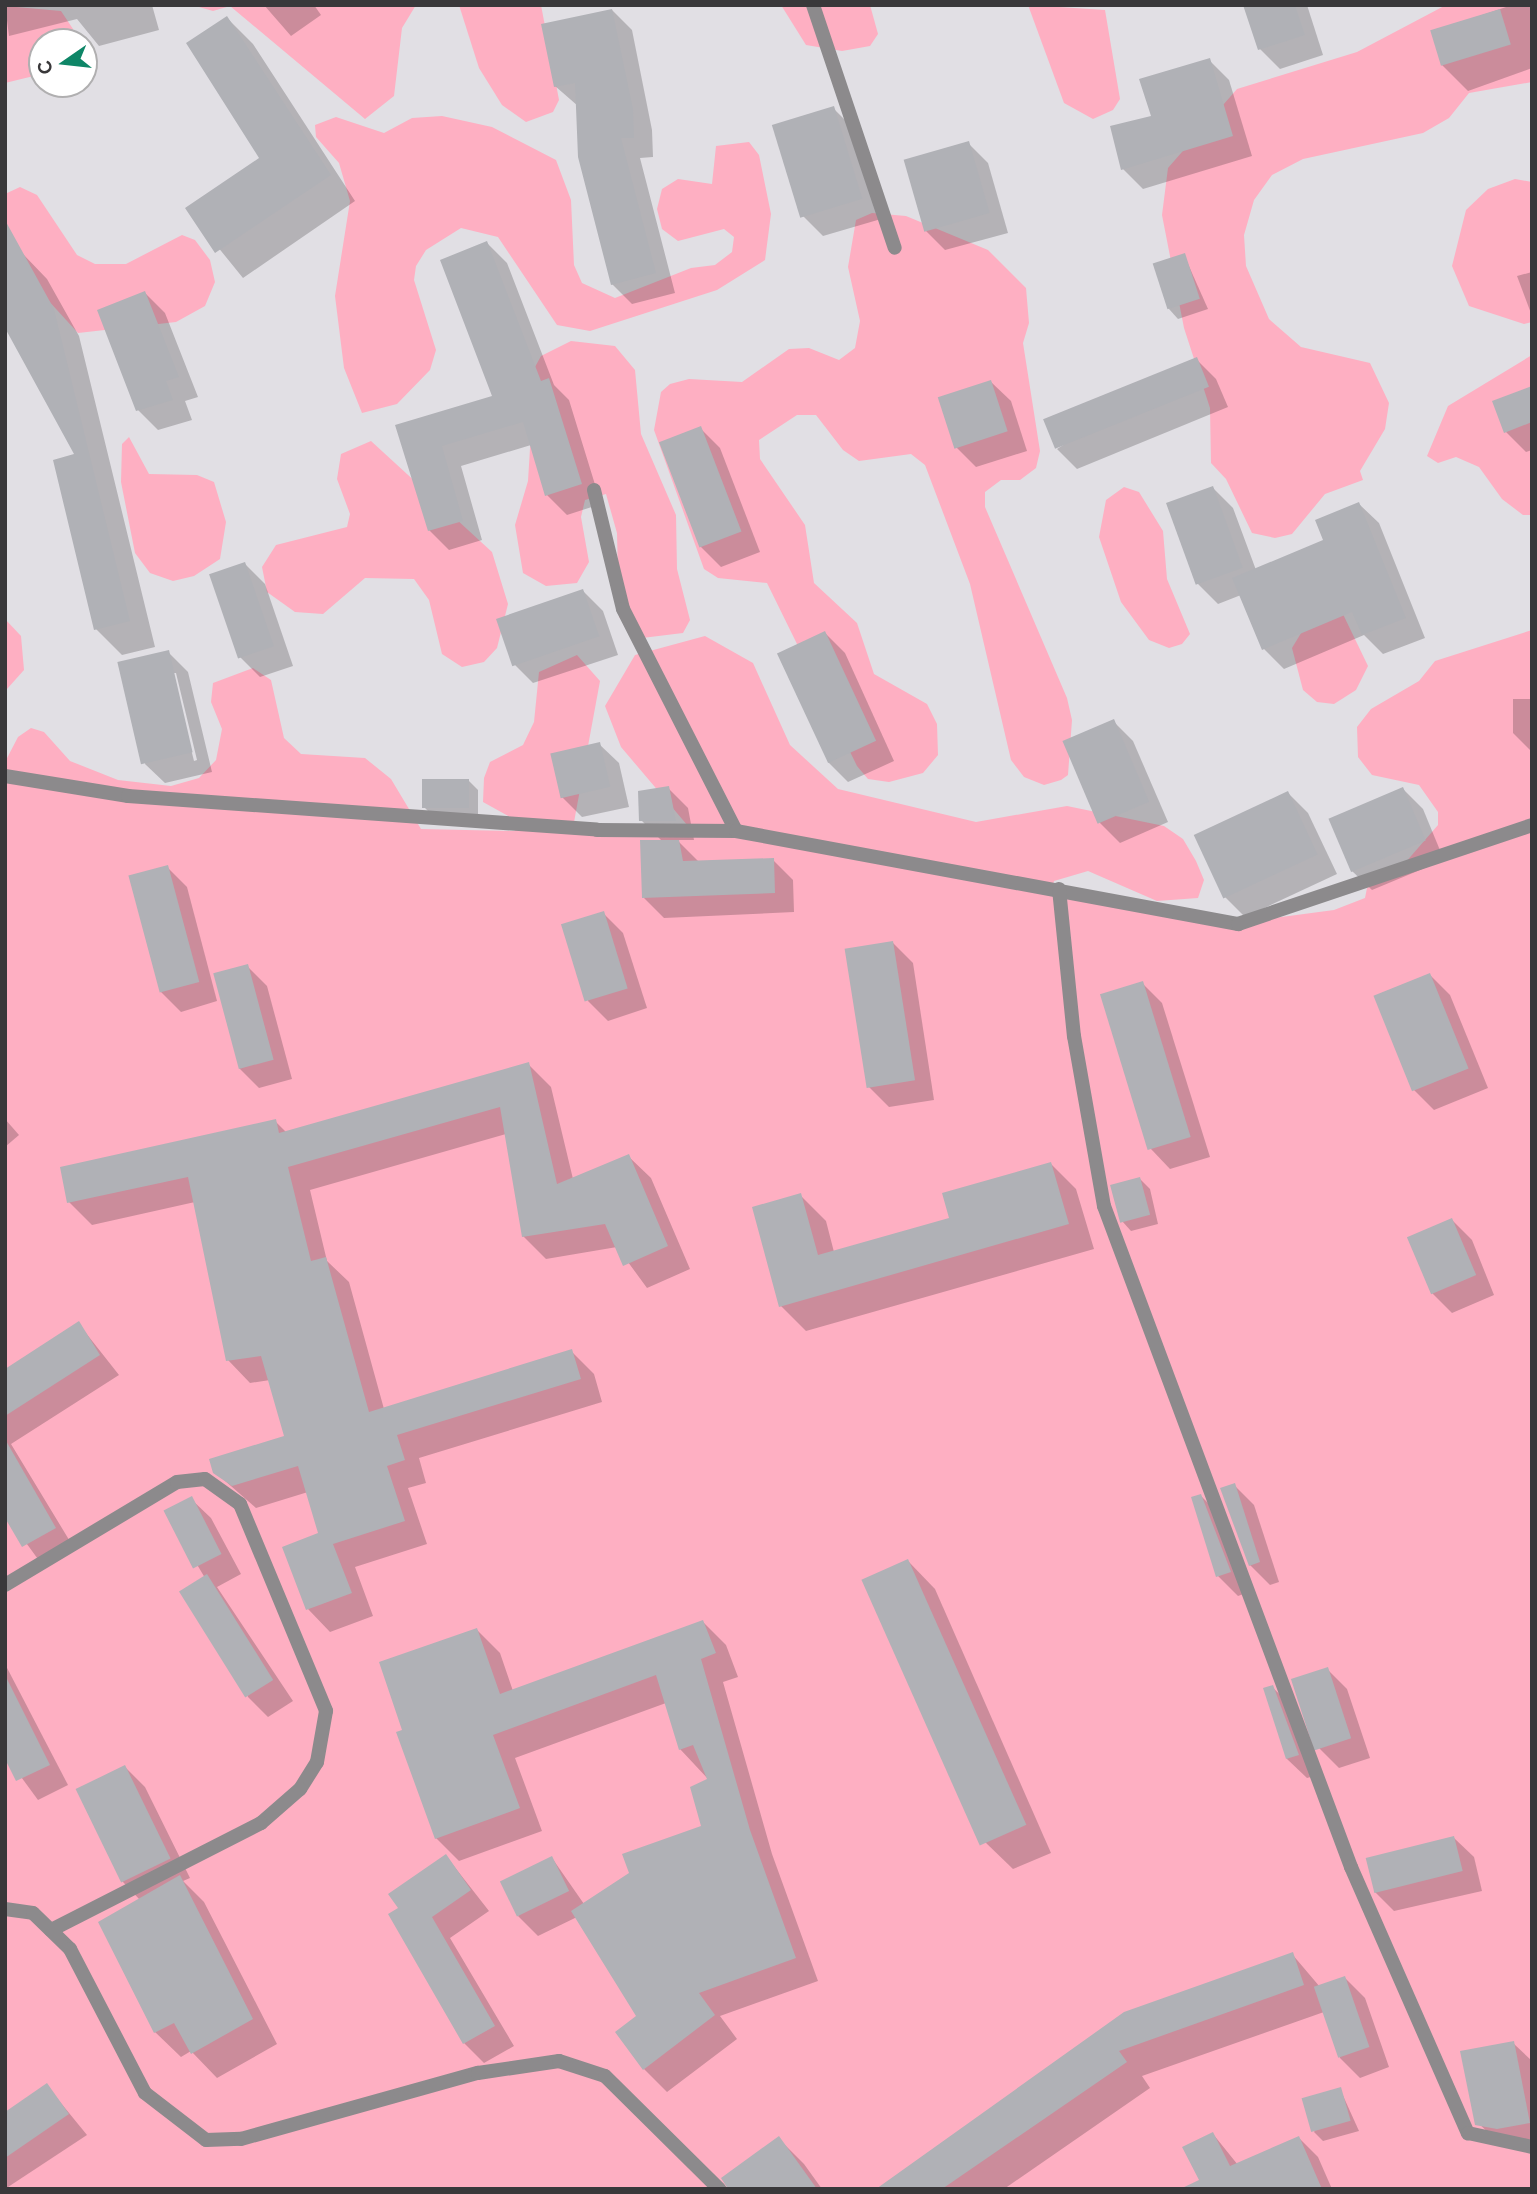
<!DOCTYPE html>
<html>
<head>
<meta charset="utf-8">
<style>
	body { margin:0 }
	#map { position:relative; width:1537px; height:2194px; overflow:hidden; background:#e1dfe4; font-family:Raleway,sans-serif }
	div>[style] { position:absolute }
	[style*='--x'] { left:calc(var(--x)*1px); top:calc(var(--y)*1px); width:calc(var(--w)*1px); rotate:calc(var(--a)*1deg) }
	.green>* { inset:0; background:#feafc2 }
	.shadow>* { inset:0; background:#0003 }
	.building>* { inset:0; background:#b0b1b6; transform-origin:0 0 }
	.service>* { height:14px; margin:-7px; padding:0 7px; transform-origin:7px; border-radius:7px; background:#8c8a8c }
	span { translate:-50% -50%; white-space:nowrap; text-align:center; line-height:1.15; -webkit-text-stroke:6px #fff; paint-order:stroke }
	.frame { position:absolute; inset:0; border:7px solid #39383a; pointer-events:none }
	.north { position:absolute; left:28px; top:28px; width:70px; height:70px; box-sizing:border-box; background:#fff; border:2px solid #b0afb0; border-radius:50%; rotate:256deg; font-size:19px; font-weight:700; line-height:28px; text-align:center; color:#39383a }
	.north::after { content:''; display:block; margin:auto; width:24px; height:32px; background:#0e8667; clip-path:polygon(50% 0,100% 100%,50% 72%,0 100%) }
</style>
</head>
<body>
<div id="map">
	<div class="green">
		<div style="clip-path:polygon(192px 5px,416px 5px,402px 28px,394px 96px,365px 119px,230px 6px,213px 11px)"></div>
		<div style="clip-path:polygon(459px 5px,541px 5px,559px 100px,553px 112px,526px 122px,502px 105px,479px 68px)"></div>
		<div style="clip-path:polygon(781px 5px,870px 5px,878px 34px,870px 46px,842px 51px,806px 45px)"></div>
		<div style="clip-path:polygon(1028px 5px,1105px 10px,1120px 99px,1113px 110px,1093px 119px,1064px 103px)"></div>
		<div style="clip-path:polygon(1446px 5px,1532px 5px,1532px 82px,1469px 93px,1449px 118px,1423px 133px,1303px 159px,1272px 175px,1254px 200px,1244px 235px,1246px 266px,1269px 319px,1301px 347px,1370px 363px,1389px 403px,1385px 429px,1360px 471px,1363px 480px,1325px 494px,1292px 534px,1275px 538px,1252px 533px,1226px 479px,1211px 463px,1210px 408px,1184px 328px,1162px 215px,1168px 168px,1237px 89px,1357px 52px)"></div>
		<div style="clip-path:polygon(5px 6px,61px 11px,73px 29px,73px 42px,42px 42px,42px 74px,5px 83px)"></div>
		<div style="clip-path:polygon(442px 116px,492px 127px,556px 160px,571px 200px,574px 265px,582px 283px,615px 298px,691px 268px,715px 265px,732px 252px,734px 237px,724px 229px,678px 241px,662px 229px,657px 209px,662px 189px,678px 179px,712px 184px,716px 146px,749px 142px,759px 155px,771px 214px,765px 260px,717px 290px,590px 331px,557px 325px,498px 237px,461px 228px,426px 250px,416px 266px,414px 280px,436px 350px,430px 370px,397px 404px,362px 413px,344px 368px,335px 296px,350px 201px,339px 163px,316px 137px,315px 125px,336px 117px,384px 133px,412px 118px)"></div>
		<div style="clip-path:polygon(1515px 179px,1532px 182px,1532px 322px,1524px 324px,1469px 306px,1452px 266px,1466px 210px,1488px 189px)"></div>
		<div style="clip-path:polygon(20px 187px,37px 195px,77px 255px,95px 264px,126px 264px,182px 235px,195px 240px,210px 260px,215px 282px,205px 306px,176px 322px,78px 333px,5px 253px,5px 194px)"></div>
		<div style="clip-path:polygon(872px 213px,906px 216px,988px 250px,1026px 288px,1029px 323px,1023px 343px,1040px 451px,1036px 468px,1020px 480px,1001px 480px,985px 492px,985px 507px,1067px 698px,1072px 720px,1068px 775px,1061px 780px,1044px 785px,1024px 777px,1011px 760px,970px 584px,925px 465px,911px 454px,859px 461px,843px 450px,816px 415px,797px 415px,759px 440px,760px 459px,805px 525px,814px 583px,857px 623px,874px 674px,927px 704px,937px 724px,938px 755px,923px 773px,889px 782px,868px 779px,857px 766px,767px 583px,718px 578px,704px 569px,654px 430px,661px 392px,670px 384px,689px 379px,742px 382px,789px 349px,809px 348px,839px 360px,855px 348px,860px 321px,848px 267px,856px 220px)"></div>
		<div style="clip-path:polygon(571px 341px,615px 346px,635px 370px,641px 434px,676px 515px,677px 569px,690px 620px,683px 633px,642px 638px,619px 617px,617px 533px,606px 494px,585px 500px,581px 517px,589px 562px,577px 583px,546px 586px,523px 573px,515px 525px,528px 481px,535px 367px,541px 356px)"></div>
		<div style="clip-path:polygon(1532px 355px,1532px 515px,1523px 515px,1502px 499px,1479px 467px,1456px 457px,1438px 463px,1427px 456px,1448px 406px)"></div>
		<div style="clip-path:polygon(129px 437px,149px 474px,197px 475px,214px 482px,226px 522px,220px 559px,194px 576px,173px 581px,150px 573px,135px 553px,121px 482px,122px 444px)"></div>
		<div style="clip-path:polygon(371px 441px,492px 552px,508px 604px,497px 648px,484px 662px,462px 667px,442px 654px,429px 600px,414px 579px,365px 578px,323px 614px,295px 612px,267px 592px,262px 567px,276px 545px,347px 527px,350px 514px,337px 479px,341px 454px)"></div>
		<div style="clip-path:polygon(1124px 487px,1139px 492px,1163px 531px,1167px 579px,1190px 634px,1182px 644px,1169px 648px,1149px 640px,1121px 602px,1099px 537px,1106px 500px)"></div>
		<div style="clip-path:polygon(1340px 608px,1368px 666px,1356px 690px,1334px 704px,1317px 702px,1303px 690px,1292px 648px,1312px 615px)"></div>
		<div style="clip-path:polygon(5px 619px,21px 636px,24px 670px,7px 689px)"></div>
		<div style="clip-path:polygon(1532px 630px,1532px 2189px,5px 2189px,5px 762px,18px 737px,31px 728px,44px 732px,70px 761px,118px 780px,171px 786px,199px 778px,216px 760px,222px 729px,211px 702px,213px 683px,253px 668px,271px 680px,284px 738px,301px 754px,365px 758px,391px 779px,421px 829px,515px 831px,510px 817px,483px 802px,484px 778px,490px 762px,523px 745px,534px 722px,539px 672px,577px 655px,600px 681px,572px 833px,688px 826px,621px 747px,605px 706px,635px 655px,705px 636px,753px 663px,790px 745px,838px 789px,976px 822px,1067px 806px,1164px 826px,1183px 839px,1196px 861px,1204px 880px,1198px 898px,1157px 901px,1088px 871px,1054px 881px,1050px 895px,1220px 925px,1334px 910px,1365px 898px,1367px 888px,1405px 863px,1438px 825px,1438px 812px,1419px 785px,1372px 775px,1358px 757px,1357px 727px,1371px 709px,1419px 681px,1435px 661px)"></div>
	</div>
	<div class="shadow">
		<div style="clip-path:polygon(5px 5px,152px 5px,159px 30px,99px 46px,77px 19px,9px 36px)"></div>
		<div style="clip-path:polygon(264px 5px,314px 5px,321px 15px,291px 36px)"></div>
		<div style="clip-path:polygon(1245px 5px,1307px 5px,1323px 55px,1280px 69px,1260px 49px)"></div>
		<div style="clip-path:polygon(1532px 5px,1532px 68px,1468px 91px,1442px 65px,1432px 32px,1512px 5px)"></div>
		<div style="clip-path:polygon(612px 10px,632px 30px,652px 130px,653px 157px,640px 158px,675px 293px,632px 304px,612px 284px,578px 106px,555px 86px)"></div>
		<div style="clip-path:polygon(227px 18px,253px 44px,355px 201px,243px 278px,187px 209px,262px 158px)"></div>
		<div style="clip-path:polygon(1209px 60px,1229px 80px,1252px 156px,1143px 189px,1123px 169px,1153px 118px)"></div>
		<div style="clip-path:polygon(833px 108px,853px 128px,881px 219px,823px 236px,803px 216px)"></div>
		<div style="clip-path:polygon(968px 143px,988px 163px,1008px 233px,945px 250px,925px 230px)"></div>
		<div style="clip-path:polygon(487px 243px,507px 263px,554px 385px,569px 400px,601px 504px,567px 515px,547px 495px,531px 445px,461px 466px,482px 540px,449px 550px,429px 530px,397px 426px,494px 397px)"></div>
		<div style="clip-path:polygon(22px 253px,47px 279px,79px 336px,155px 647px,122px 655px,96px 629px,77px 456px)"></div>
		<div style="clip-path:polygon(1184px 255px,1208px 309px,1178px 319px,1169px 309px)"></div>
		<div style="clip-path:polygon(1532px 272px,1532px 316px,1517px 276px)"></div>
		<div style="clip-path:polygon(145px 293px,165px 313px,198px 397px,185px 401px,192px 420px,158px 430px,138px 410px)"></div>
		<div style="clip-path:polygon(1196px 359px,1216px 379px,1228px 407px,1077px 469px,1057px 449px)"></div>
		<div style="clip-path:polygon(991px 382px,1011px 401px,1027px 451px,976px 467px,956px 447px)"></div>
		<div style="clip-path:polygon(1532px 388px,1532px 450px,1526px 452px,1506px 432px)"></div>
		<div style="clip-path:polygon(700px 428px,720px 448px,760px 552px,721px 567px,701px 547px)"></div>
		<div style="clip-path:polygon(1213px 488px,1233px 508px,1256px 570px,1326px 541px,1359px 504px,1379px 523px,1425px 638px,1383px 654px,1364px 635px,1284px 669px,1264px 649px,1241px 595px,1218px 604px,1198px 584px)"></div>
		<div style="clip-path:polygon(245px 564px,265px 584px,293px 666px,260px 677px,240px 657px)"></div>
		<div style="clip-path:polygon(583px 591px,603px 611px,618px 655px,533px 683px,513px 663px)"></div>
		<div style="clip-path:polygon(825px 633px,845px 653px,894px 761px,848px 782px,828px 762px)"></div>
		<div style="clip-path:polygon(evenodd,168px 652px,188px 672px,212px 772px,165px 783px,145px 764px,168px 652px,172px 673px,176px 673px,197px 760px,194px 761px,172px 673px)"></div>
		<div style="clip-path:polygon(1513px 699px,1532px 699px,1532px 752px,1513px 733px)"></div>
		<div style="clip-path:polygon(1113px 721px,1133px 741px,1168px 822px,1120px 843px,1100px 823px)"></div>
		<div style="clip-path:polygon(599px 744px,619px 763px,629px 807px,582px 817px,562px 797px)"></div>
		<div style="clip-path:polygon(468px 780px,478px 790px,478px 820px,434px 817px,424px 807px)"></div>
		<div style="clip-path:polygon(668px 788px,688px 808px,694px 840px,677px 840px,699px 862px,773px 860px,793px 880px,794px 912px,664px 918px,644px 898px,663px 842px,641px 820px)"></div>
		<div style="clip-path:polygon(1403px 789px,1423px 809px,1444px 860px,1372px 890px,1352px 871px)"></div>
		<div style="clip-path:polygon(1288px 793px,1308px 813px,1337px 874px,1245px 917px,1225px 897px)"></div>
		<div style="clip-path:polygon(167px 867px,187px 887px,217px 1001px,181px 1012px,161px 992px)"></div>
		<div style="clip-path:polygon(603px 913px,623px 933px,647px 1008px,608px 1021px,588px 1001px)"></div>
		<div style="clip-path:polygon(893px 943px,913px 963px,934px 1100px,889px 1107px,869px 1087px)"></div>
		<div style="clip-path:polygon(247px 966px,267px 986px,292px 1079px,259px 1088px,239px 1068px)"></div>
		<div style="clip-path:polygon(1430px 975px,1450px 995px,1488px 1088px,1434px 1110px,1414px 1090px)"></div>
		<div style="clip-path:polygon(1142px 983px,1162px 1003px,1210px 1157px,1170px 1169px,1151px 1149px)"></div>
		<div style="clip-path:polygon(528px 1064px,551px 1087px,573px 1179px,628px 1156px,651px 1178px,690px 1269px,647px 1288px,617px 1247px,546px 1259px,523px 1236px,506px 1134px,310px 1190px,327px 1261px,349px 1282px,384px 1409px,571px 1351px,594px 1374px,602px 1402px,419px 1458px,426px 1483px,408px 1488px,427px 1544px,355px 1567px,373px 1616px,330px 1632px,308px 1609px,321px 1534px,308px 1492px,256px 1508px,215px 1472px,286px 1437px,270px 1380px,250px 1383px,228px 1360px,195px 1202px,92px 1225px,69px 1202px,275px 1121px,287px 1133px)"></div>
		<div style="clip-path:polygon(5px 1119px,19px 1135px,5px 1147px)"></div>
		<div style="clip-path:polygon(1051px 1164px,1076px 1189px,1094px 1249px,806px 1331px,781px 1306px,800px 1195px,826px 1221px,834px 1252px,951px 1220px)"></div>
		<div style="clip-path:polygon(1140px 1179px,1150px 1189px,1158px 1224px,1131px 1231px,1122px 1221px)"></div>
		<div style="clip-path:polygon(1452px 1220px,1472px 1240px,1494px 1295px,1452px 1313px,1432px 1293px)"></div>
		<div style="clip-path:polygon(78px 1323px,119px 1375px,11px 1444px,74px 1548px,43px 1566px,5px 1514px,5px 1371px)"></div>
		<div style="clip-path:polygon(1234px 1485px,1254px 1505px,1279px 1582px,1270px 1585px,1250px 1565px)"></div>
		<div style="clip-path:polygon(1201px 1496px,1221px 1516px,1249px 1592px,1238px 1596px,1218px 1576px)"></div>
		<div style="clip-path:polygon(191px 1499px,211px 1518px,241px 1574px,217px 1587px,293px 1701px,268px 1717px,248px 1697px,205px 1578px,166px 1512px)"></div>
		<div style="clip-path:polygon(908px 1561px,935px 1589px,1051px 1853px,1013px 1869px,985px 1842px)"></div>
		<div style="clip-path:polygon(703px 1622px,726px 1645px,738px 1677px,723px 1682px,772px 1854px,818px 1981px,720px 2016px,737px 2039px,667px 2092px,644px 2069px,639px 2016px,577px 1917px,538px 1936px,518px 1916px,552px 1858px,584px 1904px,704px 1827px,709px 1780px,680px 1749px,666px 1703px,515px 1758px,542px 1831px,459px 1861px,436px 1838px,404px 1731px,477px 1630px,500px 1653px,513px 1691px)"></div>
		<div style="clip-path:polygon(5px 1664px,68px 1785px,38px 1800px,5px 1755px)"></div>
		<div style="clip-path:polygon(1327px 1669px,1347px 1689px,1370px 1758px,1339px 1768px,1319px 1748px)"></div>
		<div style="clip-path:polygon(1272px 1687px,1292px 1706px,1318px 1775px,1307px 1778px,1287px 1759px)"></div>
		<div style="clip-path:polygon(125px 1767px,145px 1787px,190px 1878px,183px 1881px,204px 1902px,277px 2044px,217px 2078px,191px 2051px,181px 2057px,155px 2032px,140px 1900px,123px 1882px,78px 1790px)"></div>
		<div style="clip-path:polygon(1454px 1838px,1474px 1857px,1482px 1891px,1394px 1911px,1374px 1891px)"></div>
		<div style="clip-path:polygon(446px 1856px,489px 1911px,450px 1938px,514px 2046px,484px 2063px,464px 2043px,401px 1909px)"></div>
		<div style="clip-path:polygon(1292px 1954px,1320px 1987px,1345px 1978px,1365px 1998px,1389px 2067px,1360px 2078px,1340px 2058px,1324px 2012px,1142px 2076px,1150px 2088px,1004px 2189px,878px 2189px,1125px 2014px)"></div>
		<div style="clip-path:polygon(1513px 2043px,1532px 2061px,1532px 2146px,1495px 2139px,1474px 2119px)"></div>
		<div style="clip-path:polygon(47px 2086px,87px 2135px,5px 2189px,5px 2114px)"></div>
		<div style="clip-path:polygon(1340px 2089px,1359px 2131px,1323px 2141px,1314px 2132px)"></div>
		<div style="clip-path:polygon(1213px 2134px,1238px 2165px,1299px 2138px,1318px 2157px,1332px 2189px,1205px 2189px)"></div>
		<div style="clip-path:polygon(778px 2138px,804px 2164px,822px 2189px,741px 2189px)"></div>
	</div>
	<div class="building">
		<div style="clip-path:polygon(1243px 5px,1295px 5px,1305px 35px,1258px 50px)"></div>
		<div style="clip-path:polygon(612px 9px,633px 109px,634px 138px,621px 138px,656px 273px,611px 285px,578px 157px,575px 83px,554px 87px,541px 24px)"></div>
		<div style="left:1500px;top:9px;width:37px;height:73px;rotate:73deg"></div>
		<div style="clip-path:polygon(227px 16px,331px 175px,215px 253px,185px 208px,259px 158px,186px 43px)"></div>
		<div style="clip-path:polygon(1210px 58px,1233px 136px,1121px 170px,1110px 126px,1151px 116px,1139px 79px)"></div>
		<div style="left:834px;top:106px;width:97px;height:65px;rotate:73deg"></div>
		<div style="left:969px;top:141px;width:75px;height:68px;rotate:74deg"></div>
		<div style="clip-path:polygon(5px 220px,54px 309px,130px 621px,94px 630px,53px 460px,74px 454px,5px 328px)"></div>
		<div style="clip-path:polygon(487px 241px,541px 381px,549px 378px,582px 484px,545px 496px,523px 422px,442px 446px,463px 521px,428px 531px,395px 425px,492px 396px,440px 260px)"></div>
		<div style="left:1185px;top:253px;width:48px;height:34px;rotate:72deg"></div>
		<div style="clip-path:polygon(145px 291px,179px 377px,166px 381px,173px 400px,136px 411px,97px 310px)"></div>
		<div style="left:1197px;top:357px;width:32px;height:166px;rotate:68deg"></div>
		<div style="left:991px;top:380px;width:54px;height:56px;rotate:72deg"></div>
		<div style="clip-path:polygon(1532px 386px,1532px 422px,1504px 433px,1492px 401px)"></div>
		<div style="left:701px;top:426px;width:113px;height:45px;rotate:69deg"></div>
		<div style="left:1213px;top:486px;width:87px;height:50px;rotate:70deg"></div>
		<div style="clip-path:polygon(1359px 502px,1406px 618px,1362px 635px,1352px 612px,1262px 650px,1232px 578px,1323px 540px,1315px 520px)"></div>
		<div style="left:245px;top:562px;width:89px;height:38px;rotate:71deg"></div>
		<div style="left:583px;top:589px;width:50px;height:92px;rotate:71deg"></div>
		<div style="left:825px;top:631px;width:121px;height:53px;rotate:65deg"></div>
		<div style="left:169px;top:650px;width:105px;height:53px;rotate:77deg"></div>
		<div style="left:1114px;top:719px;width:90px;height:56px;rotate:67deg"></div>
		<div style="left:600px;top:742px;width:46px;height:51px;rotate:77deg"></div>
		<div style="left:422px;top:779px;width:47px;height:29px"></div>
		<div style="clip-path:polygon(669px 786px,676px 821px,639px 821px,638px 791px)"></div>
		<div style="left:1403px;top:787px;width:58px;height:81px;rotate:67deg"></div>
		<div style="left:1288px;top:791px;width:70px;height:104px;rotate:65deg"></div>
		<div style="clip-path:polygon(640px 840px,679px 840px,683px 861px,774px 858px,775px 893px,642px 898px)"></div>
		<div style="left:168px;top:865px;width:121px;height:41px;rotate:75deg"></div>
		<div style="left:604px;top:911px;width:81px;height:45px;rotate:73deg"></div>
		<div style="left:893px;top:941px;width:141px;height:49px;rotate:81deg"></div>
		<div style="left:248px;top:964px;width:99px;height:36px;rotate:75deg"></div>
		<div style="left:1430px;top:973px;width:103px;height:61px;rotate:68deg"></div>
		<div style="left:1143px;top:981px;width:163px;height:45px;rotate:73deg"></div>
		<div style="clip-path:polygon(529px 1062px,557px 1184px,629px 1154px,668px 1246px,623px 1266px,605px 1224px,522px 1237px,500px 1107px,288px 1167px,311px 1261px,326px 1257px,369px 1412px,572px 1349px,581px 1379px,397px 1435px,405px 1460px,387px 1466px,405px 1521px,333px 1544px,352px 1593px,306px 1610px,282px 1547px,318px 1533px,298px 1466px,232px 1486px,213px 1473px,209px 1459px,284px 1436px,261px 1356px,226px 1361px,188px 1177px,67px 1203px,60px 1167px,276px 1119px,279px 1133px)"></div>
		<div style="clip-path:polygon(1051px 1162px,1069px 1224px,779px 1307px,752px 1207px,801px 1193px,818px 1255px,949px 1218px,942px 1193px)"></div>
		<div style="left:1140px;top:1177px;width:39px;height:31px;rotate:75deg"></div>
		<div style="left:1452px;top:1218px;width:62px;height:49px;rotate:67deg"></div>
		<div style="clip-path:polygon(79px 1321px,100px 1355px,5px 1416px,5px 1369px)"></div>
		<div style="clip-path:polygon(5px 1439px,56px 1528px,22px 1547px,5px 1518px)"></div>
		<div style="clip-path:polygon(1235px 1483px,1260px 1562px,1249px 1566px,1220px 1488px)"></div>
		<div style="clip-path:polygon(1201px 1494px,1231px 1572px,1216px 1577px,1191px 1497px)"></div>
		<div style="left:192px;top:1496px;width:65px;height:32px;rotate:63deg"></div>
		<div style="left:908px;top:1559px;width:291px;height:51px;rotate:66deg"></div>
		<div style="left:207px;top:1574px;width:125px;height:33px;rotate:58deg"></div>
		<div style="clip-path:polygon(703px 1620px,716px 1653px,701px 1659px,750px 1830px,796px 1958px,699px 1993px,715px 2015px,643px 2070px,615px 2032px,636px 2016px,571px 1911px,629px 1873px,622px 1854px,701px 1826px,690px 1787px,707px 1779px,693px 1745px,679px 1750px,656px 1675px,493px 1735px,520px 1808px,435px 1839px,396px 1732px,402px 1730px,379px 1662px,477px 1628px,500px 1694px)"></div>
		<div style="left:1328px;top:1667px;width:75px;height:39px;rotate:72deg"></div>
		<div style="clip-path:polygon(5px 1675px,50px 1765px,16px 1781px,5px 1759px)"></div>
		<div style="clip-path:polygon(1273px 1685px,1299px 1755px,1286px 1759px,1263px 1688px)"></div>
		<div style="left:125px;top:1765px;width:104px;height:55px;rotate:64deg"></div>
		<div style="left:1454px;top:1836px;width:36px;height:91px;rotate:76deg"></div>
		<div style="clip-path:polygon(446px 1854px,471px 1890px,432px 1917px,495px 2026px,463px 2044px,388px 1914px,398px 1908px,388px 1894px)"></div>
		<div style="left:552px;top:1856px;width:39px;height:58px;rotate:64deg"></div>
		<div style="clip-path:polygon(180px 1875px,253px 2019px,191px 2054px,174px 2023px,154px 2033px,98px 1922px)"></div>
		<div style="clip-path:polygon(1293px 1952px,1304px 1985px,1119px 2051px,1127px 2062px,942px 2189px,876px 2189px,1124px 2012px)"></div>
		<div style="left:1345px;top:1976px;width:75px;height:33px;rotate:71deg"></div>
		<div style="clip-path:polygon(1514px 2041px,1530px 2123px,1497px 2129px,1475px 2125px,1460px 2051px)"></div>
		<div style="clip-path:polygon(47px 2083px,69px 2114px,5px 2158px,5px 2112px)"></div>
		<div style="left:1341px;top:2087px;width:35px;height:41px;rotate:74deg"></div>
		<div style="clip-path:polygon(1213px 2132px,1230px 2166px,1299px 2136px,1322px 2189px,1180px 2189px,1199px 2180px,1182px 2147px)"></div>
		<div style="clip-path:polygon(779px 2136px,817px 2189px,728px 2189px,721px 2178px)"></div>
	</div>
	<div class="service">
		<div style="--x:813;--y:5;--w:256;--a:71.4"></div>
		<div style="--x:594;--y:490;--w:122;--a:76.3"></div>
		<div style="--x:623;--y:609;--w:249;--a:63"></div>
		<div style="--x:5;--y:776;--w:125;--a:9.2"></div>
		<div style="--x:128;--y:796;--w:470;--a:4.1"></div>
		<div style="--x:597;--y:830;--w:139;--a:0.4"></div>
		<div style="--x:736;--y:831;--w:511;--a:10.5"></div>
		<div style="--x:1238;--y:924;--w:310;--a:-18.6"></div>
		<div style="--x:1059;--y:889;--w:148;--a:84.2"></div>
		<div style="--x:1074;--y:1036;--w:173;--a:80"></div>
		<div style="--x:1104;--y:1206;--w:706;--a:69.51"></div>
		<div style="--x:1351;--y:1867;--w:291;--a:66.3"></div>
		<div style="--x:1468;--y:2133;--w:66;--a:12.3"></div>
		<div style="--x:5;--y:1585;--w:200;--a:-30.9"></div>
		<div style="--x:177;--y:1482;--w:28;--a:-6"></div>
		<div style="--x:205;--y:1479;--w:43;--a:35.5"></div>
		<div style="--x:240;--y:1504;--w:224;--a:67.4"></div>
		<div style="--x:326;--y:1711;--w:52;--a:100"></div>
		<div style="--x:317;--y:1762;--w:32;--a:122"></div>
		<div style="--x:300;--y:1789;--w:52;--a:138.9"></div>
		<div style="--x:261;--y:1823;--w:236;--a:153"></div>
		<div style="--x:5;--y:1909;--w:28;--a:8"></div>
		<div style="--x:33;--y:1913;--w:52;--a:44.2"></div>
		<div style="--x:70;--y:1949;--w:162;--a:62.5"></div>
		<div style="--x:145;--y:2093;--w:77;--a:37.6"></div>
		<div style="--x:206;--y:2140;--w:35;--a:-2"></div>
		<div style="--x:241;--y:2139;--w:246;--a:-15.6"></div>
		<div style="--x:478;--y:2073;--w:82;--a:-8.4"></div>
		<div style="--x:559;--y:2061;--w:48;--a:18.1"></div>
		<div style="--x:605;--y:2076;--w:161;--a:44.7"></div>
	</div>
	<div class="frame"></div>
	<div class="north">С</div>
</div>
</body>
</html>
